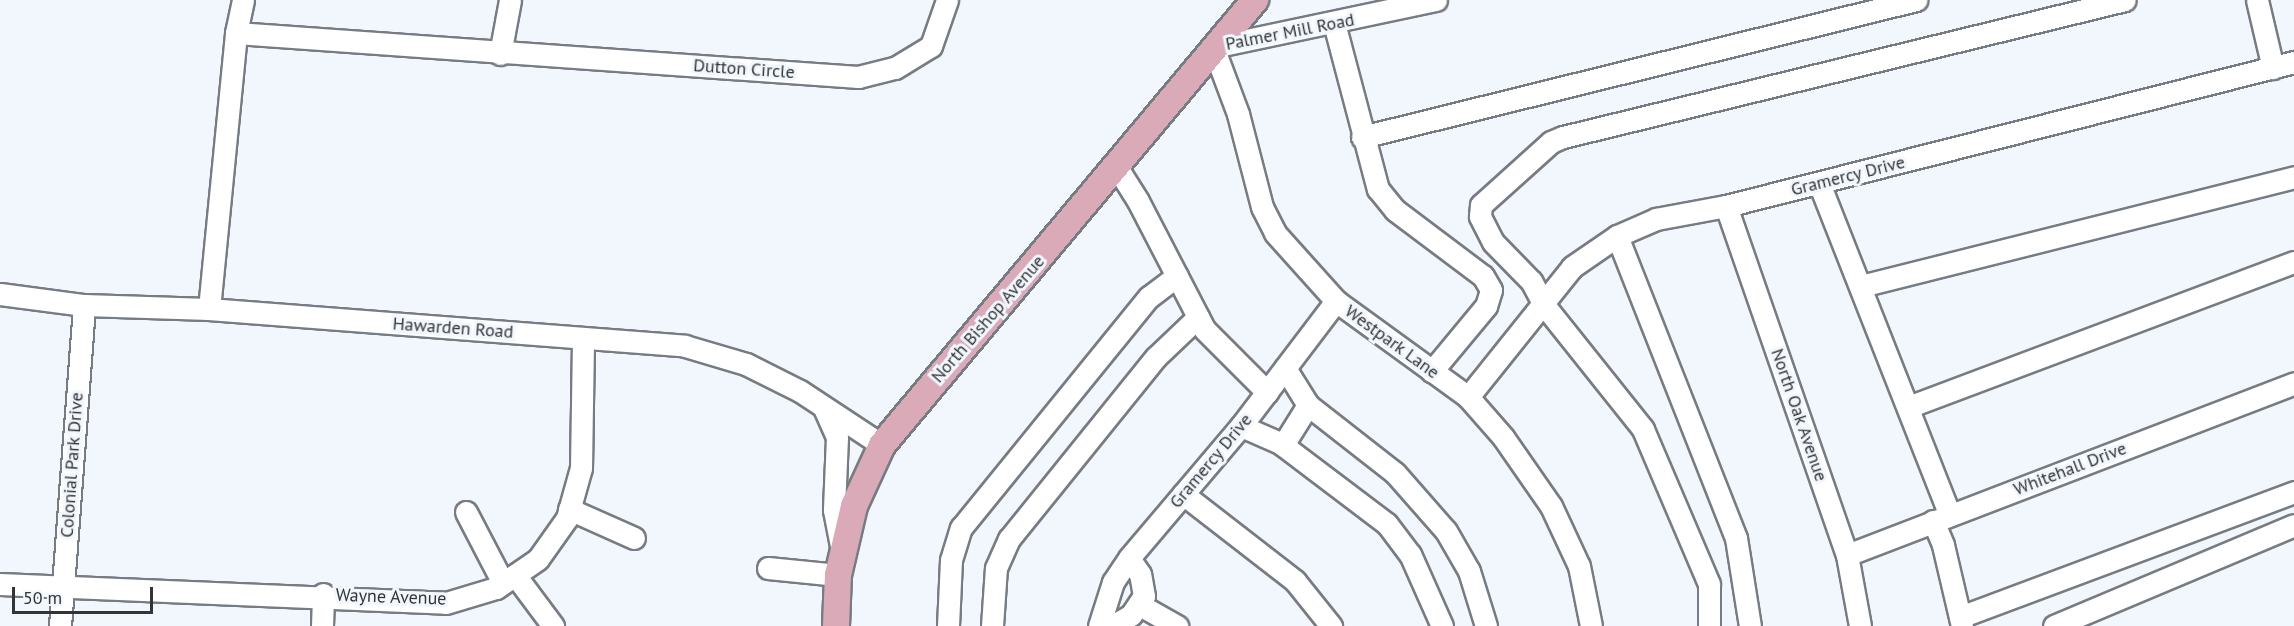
<!DOCTYPE html>
<html>
<head>
<meta charset="utf-8">
<style>
	body { margin:0 }
	#map { position:relative; width:2294px; height:626px; overflow:hidden; background:#f1f7fd; font-family:"PT Sans",sans-serif }
	div>[style] { position:absolute }
	[style*='--x'] { left:calc(var(--x)*1px); top:calc(var(--y)*1px); width:calc(var(--w)*1px); rotate:calc(var(--a)*1deg) }
	.roads { filter:drop-shadow(2px 0 #777c82) drop-shadow(-2px 0 #777c82) drop-shadow(0 2px #777c82) drop-shadow(0 -2px #777c82) }
	.minor>* { height:21px; margin:-10.5px; padding:0 10.5px; transform-origin:10.5px; border-radius:10.5px; background:#fff }
	.major>* { height:26px; margin:-13px; padding:0 13px; transform-origin:13px; border-radius:13px; background:#dbaab9 }
	span { translate:-50% -50%; white-space:nowrap; text-align:center; line-height:1.15; -webkit-text-stroke:6px #f1f7fd; paint-order:stroke }
	.street-label { font-size:18px; color:#323436 }
	.scale { position:absolute; left:12px; top:587px; width:141px; height:27px; box-sizing:border-box; border:3px solid #323436; border-top:0; padding-left:8px; font-size:18px; line-height:21px; white-space:nowrap; color:#323436; -webkit-text-stroke:4px #f1f7fd; paint-order:stroke }
</style>
</head>
<body>
<div id="map">
	<div class="roads">
		<div class="minor">
			<div style="--x:1436;--y:0;--w:228;--a:168.1"></div>
			<div style="--x:1213;--y:47;--w:72;--a:69.5"></div>
			<div style="--x:1238;--y:114;--w:96;--a:75.5"></div>
			<div style="--x:1262;--y:207;--w:29;--a:63"></div>
			<div style="--x:1275;--y:233;--w:91;--a:48.1"></div>
			<div style="--x:1336;--y:301;--w:163;--a:36"></div>
			<div style="--x:1468;--y:397;--w:53;--a:48.8"></div>
			<div style="--x:1503;--y:437;--w:84;--a:55.2"></div>
			<div style="--x:1551;--y:506;--w:66;--a:65"></div>
			<div style="--x:1579;--y:566;--w:61;--a:78.7"></div>
			<div style="--x:2257;--y:0;--w:70;--a:76.8"></div>
			<div style="--x:1334;--y:23;--w:172;--a:75.2"></div>
			<div style="--x:1378;--y:189;--w:27;--a:51"></div>
			<div style="--x:1395;--y:210;--w:110;--a:36.9"></div>
			<div style="--x:1483;--y:276;--w:16;--a:60"></div>
			<div style="--x:1491;--y:290;--w:17;--a:107"></div>
			<div style="--x:1486;--y:306;--w:85;--a:129.7"></div>
			<div style="--x:236;--y:33;--w:624;--a:4.05"></div>
			<div style="--x:858;--y:77;--w:38;--a:-14"></div>
			<div style="--x:895;--y:68;--w:42;--a:-31.4"></div>
			<div style="--x:931;--y:46;--w:49;--a:-70.8"></div>
			<div style="--x:500;--y:54;--w:55;--a:-79.5"></div>
			<div style="--x:1362;--y:137;--w:571;--a:-13.89"></div>
			<div style="--x:1116;--y:166;--w:41;--a:57.8"></div>
			<div style="--x:1138;--y:201;--w:145;--a:62.6"></div>
			<div style="--x:1205;--y:330;--w:88;--a:45"></div>
			<div style="--x:1819;--y:183;--w:357;--a:68.5"></div>
			<div style="--x:1726;--y:206;--w:369;--a:70.9"></div>
			<div style="--x:1847;--y:555;--w:72;--a:79.6"></div>
			<div style="--x:1617;--y:236;--w:325;--a:68.5"></div>
			<div style="--x:1736;--y:538;--w:89;--a:81"></div>
			<div style="--x:1861;--y:286;--w:447;--a:-14.1"></div>
			<div style="--x:0;--y:294;--w:85;--a:7.5"></div>
			<div style="--x:84;--y:305;--w:125;--a:1.8"></div>
			<div style="--x:209;--y:309;--w:477;--a:4.4"></div>
			<div style="--x:685;--y:346;--w:64;--a:16.4"></div>
			<div style="--x:746;--y:364;--w:60;--a:26.6"></div>
			<div style="--x:800;--y:391;--w:98;--a:33.4"></div>
			<div style="--x:209;--y:309;--w:277;--a:-84.4"></div>
			<div style="--x:236;--y:33;--w:34;--a:-78"></div>
			<div style="--x:1285;--y:368;--w:44;--a:58.1"></div>
			<div style="--x:1308;--y:405;--w:110;--a:38"></div>
			<div style="--x:1395;--y:473;--w:77;--a:48.7"></div>
			<div style="--x:1446;--y:531;--w:46;--a:60.1"></div>
			<div style="--x:1469;--y:571;--w:58;--a:72.8"></div>
			<div style="--x:1468;--y:397;--w:166;--a:-51.3"></div>
			<div style="--x:1572;--y:267;--w:55;--a:-34.6"></div>
			<div style="--x:1617;--y:236;--w:43;--a:-23.6"></div>
			<div style="--x:1656;--y:219;--w:71;--a:-10.5"></div>
			<div style="--x:1726;--y:206;--w:586;--a:-14.23"></div>
			<div style="--x:1908;--y:407;--w:412;--a:-20.6"></div>
			<div style="--x:824;--y:408;--w:32;--a:66"></div>
			<div style="--x:837;--y:437;--w:73;--a:92.4"></div>
			<div style="--x:834;--y:510;--w:42;--a:79"></div>
			<div style="--x:1241;--y:426;--w:43;--a:23.6"></div>
			<div style="--x:1280;--y:443;--w:134;--a:37.1"></div>
			<div style="--x:1387;--y:524;--w:38;--a:53"></div>
			<div style="--x:1410;--y:554;--w:79;--a:66"></div>
			<div style="--x:1283;--y:445;--w:47;--a:-58"></div>
			<div style="--x:1183;--y:494;--w:142;--a:37.8"></div>
			<div style="--x:1295;--y:581;--w:58;--a:51.3"></div>
			<div style="--x:569;--y:509;--w:71;--a:24"></div>
			<div style="--x:466;--y:512;--w:80;--a:62.5"></div>
			<div style="--x:1933;--y:521;--w:26;--a:67"></div>
			<div style="--x:1943;--y:545;--w:83;--a:76.8"></div>
			<div style="--x:1847;--y:555;--w:479;--a:-21"></div>
			<div style="--x:768;--y:568;--w:70;--a:5.7"></div>
			<div style="--x:515;--y:575;--w:64;--a:53.3"></div>
			<div style="--x:0;--y:584;--w:446;--a:2.4"></div>
			<div style="--x:446;--y:603;--w:52;--a:-16.7"></div>
			<div style="--x:496;--y:588;--w:51;--a:-34.6"></div>
			<div style="--x:538;--y:559;--w:50;--a:-54.7"></div>
			<div style="--x:567;--y:518;--w:52;--a:-74.4"></div>
			<div style="--x:581;--y:468;--w:130;--a:-89.1"></div>
			<div style="--x:1140;--y:605;--w:43;--a:29.6"></div>
			<div style="--x:1960;--y:617;--w:357;--a:-20.5"></div>
			<div style="--x:60;--y:626;--w:322;--a:-85.7"></div>
			<div style="--x:322;--y:626;--w:32;--a:-88"></div>
			<div style="--x:948;--y:626;--w:66;--a:-87.4"></div>
			<div style="--x:951;--y:560;--w:34;--a:-73"></div>
			<div style="--x:961;--y:528;--w:298;--a:-50.9"></div>
			<div style="--x:1149;--y:297;--w:35;--a:-37"></div>
			<div style="--x:992;--y:626;--w:58;--a:-86.1"></div>
			<div style="--x:996;--y:568;--w:32;--a:-66"></div>
			<div style="--x:1009;--y:539;--w:234;--a:-51.1"></div>
			<div style="--x:1156;--y:357;--w:58;--a:-43.6"></div>
			<div style="--x:1099;--y:626;--w:46;--a:-72.3"></div>
			<div style="--x:1113;--y:582;--w:29;--a:-56"></div>
			<div style="--x:1129;--y:558;--w:173;--a:-49.7"></div>
			<div style="--x:1241;--y:426;--w:157;--a:-52.8"></div>
			<div style="--x:1112;--y:626;--w:22;--a:-30"></div>
			<div style="--x:1131;--y:615;--w:23;--a:-56"></div>
			<div style="--x:1144;--y:596;--w:22;--a:-100"></div>
			<div style="--x:1140;--y:574;--w:19;--a:-125"></div>
			<div style="--x:1709;--y:626;--w:42;--a:-90"></div>
			<div style="--x:1709;--y:584;--w:168;--a:-113.1"></div>
			<div style="--x:1643;--y:429;--w:159;--a:-128.6"></div>
			<div style="--x:1544;--y:305;--w:27;--a:-118"></div>
			<div style="--x:1531;--y:281;--w:54;--a:-134.3"></div>
			<div style="--x:1493;--y:242;--w:29;--a:-117"></div>
			<div style="--x:1480;--y:216;--w:11;--a:-85"></div>
			<div style="--x:1481;--y:205;--w:94;--a:-42"></div>
			<div style="--x:1551;--y:142;--w:13;--a:-23"></div>
			<div style="--x:1563;--y:137;--w:578;--a:-13.7"></div>
			<div style="--x:2054;--y:626;--w:260;--a:-22.8"></div>
		</div>
		<div class="major">
			<div style="--x:836;--y:626;--w:51;--a:-87.8"></div>
			<div style="--x:838;--y:575;--w:71;--a:-76.9"></div>
			<div style="--x:854;--y:506;--w:67;--a:-65.3"></div>
			<div style="--x:882;--y:445;--w:581;--a:-50.03"></div>
		</div>
	</div>
	<div class="street-label">
		<span style="left:1290px;top:32px;rotate:-11deg">Palmer Mill Road</span>
		<span style="left:744px;top:69px;rotate:4deg">Dutton Circle</span>
		<span style="left:1848px;top:176px;rotate:-14deg">Gramercy Drive</span>
		<span style="left:988px;top:319px;rotate:-49deg">North Bishop Avenue</span>
		<span style="left:453px;top:328px;rotate:4deg">Hawarden Road</span>
		<span style="left:1392px;top:342px;rotate:36deg">Westpark Lane</span>
		<span style="left:1799px;top:415px;rotate:71deg">North Oak Avenue</span>
		<span style="left:1211px;top:461px;rotate:-50deg">Gramercy Drive</span>
		<span style="left:72px;top:465px;rotate:-86deg">Colonial Park Drive</span>
		<span style="left:2070px;top:469px;rotate:-21deg">Whitehall Drive</span>
		<span style="left:391px;top:597px;rotate:2deg">Wayne Avenue</span>
	</div>
	<div class="scale">50 m</div>
</div>
</body>
</html>
